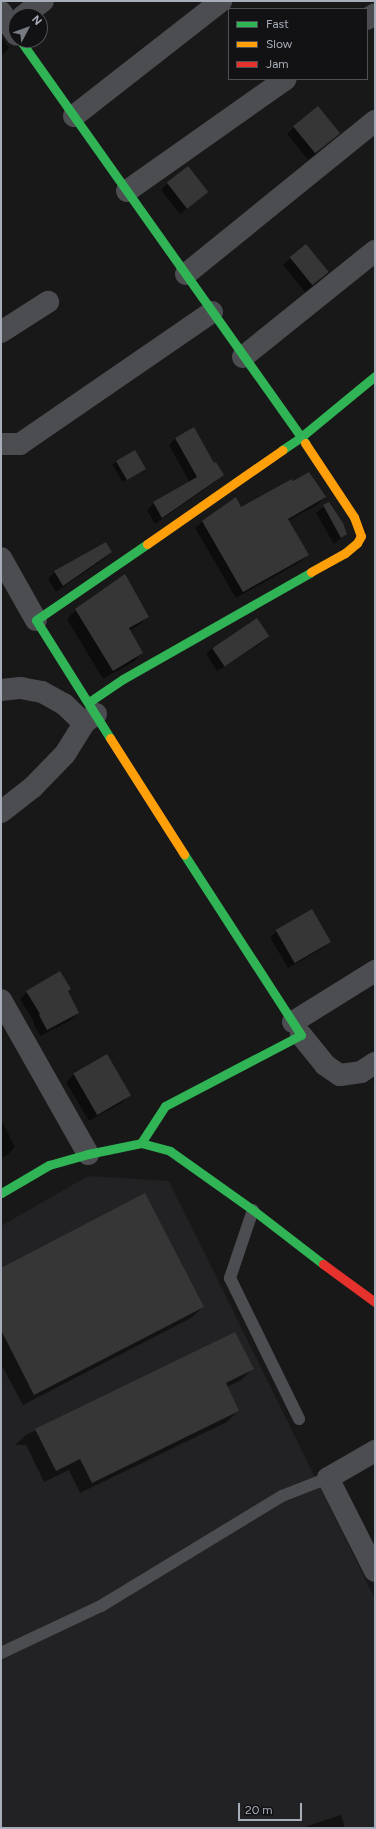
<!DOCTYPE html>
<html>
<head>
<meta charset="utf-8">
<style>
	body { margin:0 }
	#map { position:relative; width:376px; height:1829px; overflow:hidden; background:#181818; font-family:Figtree,sans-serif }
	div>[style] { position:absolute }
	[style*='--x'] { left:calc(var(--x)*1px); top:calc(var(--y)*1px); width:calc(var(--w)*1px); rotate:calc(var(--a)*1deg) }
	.built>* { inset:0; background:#222224 }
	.shadow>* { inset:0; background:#0007; transform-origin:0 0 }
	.building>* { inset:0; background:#363637; transform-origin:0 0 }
	.lane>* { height:12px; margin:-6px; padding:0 6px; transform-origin:6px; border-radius:6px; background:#4c4d51 }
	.street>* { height:22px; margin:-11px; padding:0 11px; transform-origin:11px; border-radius:11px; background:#4c4d51 }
	.fast>* { height:9px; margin:-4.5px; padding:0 4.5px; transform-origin:4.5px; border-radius:4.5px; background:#30b455 }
	.slow>* { height:9px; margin:-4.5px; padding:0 4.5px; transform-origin:4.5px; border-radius:4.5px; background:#ff9f0a }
	.jam>* { height:9px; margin:-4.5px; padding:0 4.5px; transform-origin:4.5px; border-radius:4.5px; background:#e5322d }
	span { translate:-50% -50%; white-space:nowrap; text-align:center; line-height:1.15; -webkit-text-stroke:3px #121214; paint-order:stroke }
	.frame { position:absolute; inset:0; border:2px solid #a8aeb9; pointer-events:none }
	.legend { position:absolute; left:228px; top:8px; width:140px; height:72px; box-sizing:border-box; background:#121214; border:1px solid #4e5056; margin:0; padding:5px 7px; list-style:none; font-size:12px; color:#a8aeb9 }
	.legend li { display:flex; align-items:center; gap:8px; height:20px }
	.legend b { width:20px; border:1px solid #4e5056 }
	.north { position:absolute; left:8px; top:8px; width:40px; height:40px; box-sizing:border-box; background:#121214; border:1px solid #4e5056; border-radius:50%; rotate:49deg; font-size:11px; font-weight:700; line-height:16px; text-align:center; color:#a8aeb9 }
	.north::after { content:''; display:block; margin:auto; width:14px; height:18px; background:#767a81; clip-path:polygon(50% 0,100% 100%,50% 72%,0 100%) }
	.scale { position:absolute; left:238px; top:1803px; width:64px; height:18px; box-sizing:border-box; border:2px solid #a8aeb9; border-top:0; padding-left:5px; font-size:12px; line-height:14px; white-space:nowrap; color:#a8aeb9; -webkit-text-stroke:3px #121214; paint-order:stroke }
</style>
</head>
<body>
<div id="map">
	<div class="built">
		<div style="clip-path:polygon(88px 1176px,169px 1181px,375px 1599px,375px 1828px,1px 1828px,1px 1226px)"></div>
	</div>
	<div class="shadow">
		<div style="clip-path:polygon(1px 36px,9px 48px,1px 56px)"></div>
		<div style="clip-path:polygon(294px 127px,339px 133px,308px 160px,287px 134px)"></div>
		<div style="clip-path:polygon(168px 183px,207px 192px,180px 214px,161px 190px)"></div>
		<div style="clip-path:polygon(306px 245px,321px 279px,305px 292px,283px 265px)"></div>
		<div style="clip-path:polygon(176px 438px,214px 465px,222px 475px,215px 482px,155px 524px,147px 510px,154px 503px,190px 483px,169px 445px)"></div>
		<div style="left:134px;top:452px;width:20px;height:25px;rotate:60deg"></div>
		<div style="clip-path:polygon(325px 497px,318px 504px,288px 521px,307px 555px,300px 562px,236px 598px,195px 528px,202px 522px,241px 508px)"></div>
		<div style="clip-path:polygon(329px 503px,346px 534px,334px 544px,316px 513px)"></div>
		<div style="clip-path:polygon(111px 552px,104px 559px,56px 592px,48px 579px,55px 572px)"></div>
		<div style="clip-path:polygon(76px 610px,148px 616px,139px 625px,129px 631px,142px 653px,133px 662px,103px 679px,67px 619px)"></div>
		<div style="clip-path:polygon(268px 636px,261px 643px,217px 671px,206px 654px,213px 647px)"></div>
		<div style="clip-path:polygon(277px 931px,330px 942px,323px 948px,288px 968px,270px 937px)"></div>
		<div style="clip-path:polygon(27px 992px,67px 992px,78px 1013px,71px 1020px,40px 1036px,33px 1023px,34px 1022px,20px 999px)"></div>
		<div style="clip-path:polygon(107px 1056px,129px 1095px,123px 1102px,89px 1121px,66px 1082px,73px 1075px)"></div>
		<div style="clip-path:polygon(3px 1123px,15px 1147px,8px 1154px,1px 1158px,1px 1124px)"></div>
		<div style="clip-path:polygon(1px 1269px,203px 1307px,191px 1318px,23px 1405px,1px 1364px)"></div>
		<div style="clip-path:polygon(235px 1333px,252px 1369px,241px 1380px,227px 1387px,238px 1411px,227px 1422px,80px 1493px,69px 1470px,44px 1482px,26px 1445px,15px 1445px,26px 1435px)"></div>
		<div style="clip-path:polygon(341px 1815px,345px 1828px,301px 1828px)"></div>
	</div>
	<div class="building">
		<div style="left:318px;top:106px;width:35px;height:32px;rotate:51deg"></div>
		<div style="left:188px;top:166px;width:33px;height:27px;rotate:52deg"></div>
		<div style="left:306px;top:244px;width:36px;height:21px;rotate:51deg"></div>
		<div style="clip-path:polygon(194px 427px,214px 463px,216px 462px,224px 475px,162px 518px,153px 502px,197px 477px,175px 438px)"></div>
		<div style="left:135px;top:450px;width:22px;height:22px;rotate:60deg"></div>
		<div style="clip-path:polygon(309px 472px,326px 497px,288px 519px,309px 555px,243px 592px,202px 521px,236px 497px,241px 507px,292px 479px,293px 481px)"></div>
		<div style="clip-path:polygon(329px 502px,343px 523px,347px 534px,341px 538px,323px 505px)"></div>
		<div style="clip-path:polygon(106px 542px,112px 552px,63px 586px,54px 571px)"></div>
		<div style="clip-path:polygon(125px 574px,149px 617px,129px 628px,143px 653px,113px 671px,75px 609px)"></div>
		<div style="left:257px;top:618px;width:22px;height:54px;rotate:56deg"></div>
		<div style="left:312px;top:909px;width:38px;height:42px;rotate:60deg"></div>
		<div style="clip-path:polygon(60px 971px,71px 989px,68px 991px,79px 1013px,47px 1030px,39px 1015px,40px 1014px,26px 991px)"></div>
		<div style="left:107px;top:1054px;width:48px;height:39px;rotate:60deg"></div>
		<div style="clip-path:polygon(145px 1193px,204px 1307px,34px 1395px,1px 1330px,1px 1268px)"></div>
		<div style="clip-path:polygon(235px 1332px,254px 1369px,226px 1383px,239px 1411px,92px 1483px,80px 1459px,56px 1471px,35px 1429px)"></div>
	</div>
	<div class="lane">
		<div style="--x:253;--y:1210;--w:72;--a:108.7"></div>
		<div style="--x:230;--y:1278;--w:157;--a:63.9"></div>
		<div style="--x:1;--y:1653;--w:110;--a:-25.2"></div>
		<div style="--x:101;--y:1606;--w:212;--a:-31.3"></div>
		<div style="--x:282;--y:1496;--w:49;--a:-21.4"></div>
	</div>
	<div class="street">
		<div style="--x:1;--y:12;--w:27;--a:56"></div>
		<div style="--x:23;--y:16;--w:25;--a:-37"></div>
		<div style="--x:367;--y:19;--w:9;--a:-32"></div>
		<div style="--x:74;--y:116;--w:187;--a:-38"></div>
		<div style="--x:127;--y:191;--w:194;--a:-35.2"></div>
		<div style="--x:186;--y:274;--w:243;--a:-39"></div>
		<div style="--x:1;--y:332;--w:56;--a:-32.6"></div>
		<div style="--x:243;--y:357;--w:169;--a:-38.8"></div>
		<div style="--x:1;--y:444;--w:19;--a:0"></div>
		<div style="--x:20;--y:444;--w:233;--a:-34.5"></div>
		<div style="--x:1;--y:558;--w:71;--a:60.6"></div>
		<div style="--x:1;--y:690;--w:20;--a:-6"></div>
		<div style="--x:21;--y:688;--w:21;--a:11"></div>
		<div style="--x:42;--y:692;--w:25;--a:29"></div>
		<div style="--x:64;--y:704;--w:28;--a:44"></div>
		<div style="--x:1;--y:812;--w:41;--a:-38"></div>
		<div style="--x:33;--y:787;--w:46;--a:-45.9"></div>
		<div style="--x:65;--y:754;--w:36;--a:-58"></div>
		<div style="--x:84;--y:723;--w:15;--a:-37"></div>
		<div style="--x:1;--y:1000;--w:177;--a:60.5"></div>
		<div style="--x:293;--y:1022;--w:97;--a:-31.9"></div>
		<div style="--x:301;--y:1035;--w:38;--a:51"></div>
		<div style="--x:325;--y:1065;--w:18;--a:34"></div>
		<div style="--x:340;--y:1075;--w:21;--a:-8"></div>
		<div style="--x:361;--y:1072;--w:17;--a:-33"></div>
		<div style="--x:375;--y:1451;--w:54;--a:150.1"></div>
		<div style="--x:328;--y:1478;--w:104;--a:63.2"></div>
	</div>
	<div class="fast">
		<div style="--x:20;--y:40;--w:494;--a:54.7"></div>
		<div style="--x:282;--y:450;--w:23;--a:-34"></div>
		<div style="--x:301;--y:437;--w:96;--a:-39.5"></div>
		<div style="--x:89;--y:702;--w:41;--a:-34.1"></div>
		<div style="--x:123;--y:679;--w:216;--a:-29.6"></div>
		<div style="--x:110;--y:738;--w:139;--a:-122.1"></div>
		<div style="--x:36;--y:620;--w:135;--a:-34.4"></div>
		<div style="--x:141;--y:1143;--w:44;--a:-57"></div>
		<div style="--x:165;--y:1106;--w:153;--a:-27.6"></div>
		<div style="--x:301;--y:1035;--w:216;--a:-122.9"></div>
		<div style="--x:1;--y:1193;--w:56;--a:-30.3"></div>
		<div style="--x:49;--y:1165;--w:41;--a:-15.8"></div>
		<div style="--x:88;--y:1154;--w:54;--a:-11.7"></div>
		<div style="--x:141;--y:1143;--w:30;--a:15"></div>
		<div style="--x:170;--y:1151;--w:102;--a:35.4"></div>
		<div style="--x:253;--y:1210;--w:88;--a:37.6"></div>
	</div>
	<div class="slow">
		<div style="--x:305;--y:443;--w:89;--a:56.5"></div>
		<div style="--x:354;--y:517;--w:20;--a:70"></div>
		<div style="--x:361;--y:536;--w:8;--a:120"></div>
		<div style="--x:357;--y:543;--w:16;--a:140"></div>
		<div style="--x:345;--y:553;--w:39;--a:151"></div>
		<div style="--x:147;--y:544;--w:165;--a:-34.8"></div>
		<div style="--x:110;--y:738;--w:138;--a:57.5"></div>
	</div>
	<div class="jam">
		<div style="--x:323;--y:1264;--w:64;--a:36.2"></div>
	</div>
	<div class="frame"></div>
	<ul class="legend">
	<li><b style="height:5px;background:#30b455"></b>Fast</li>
	<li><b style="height:5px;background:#ff9f0a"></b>Slow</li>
	<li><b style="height:5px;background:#e5322d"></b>Jam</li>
	</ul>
	<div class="north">N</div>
	<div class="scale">20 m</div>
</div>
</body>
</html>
